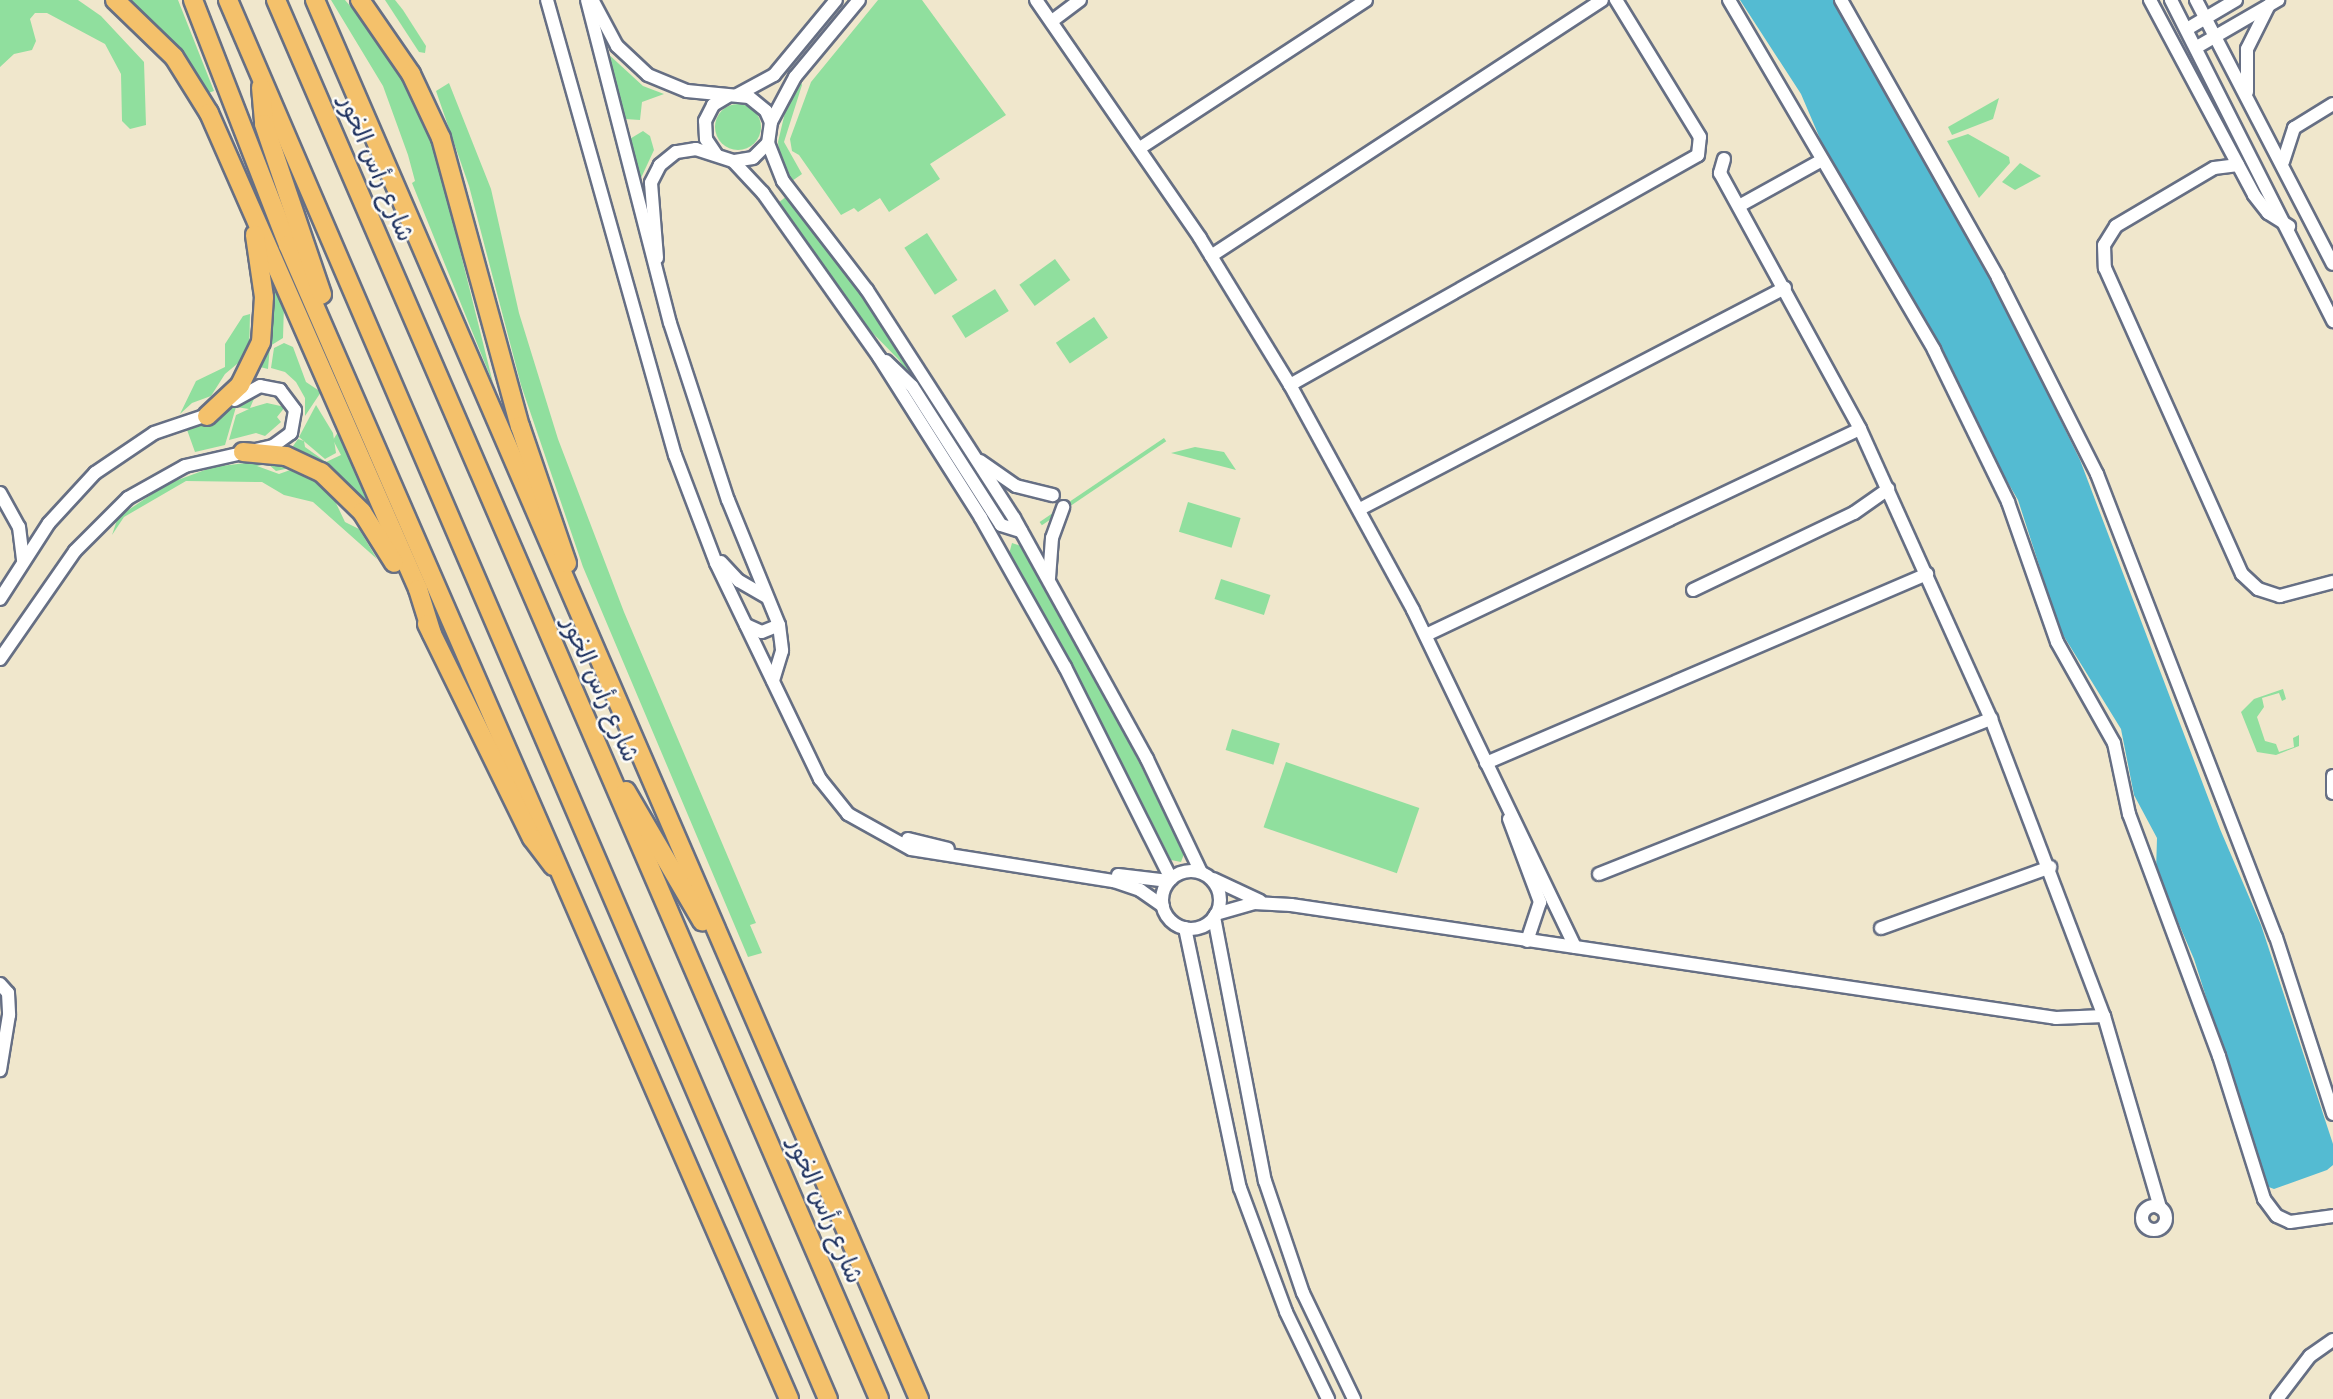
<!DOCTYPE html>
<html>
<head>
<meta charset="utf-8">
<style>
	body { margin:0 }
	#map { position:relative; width:2333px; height:1399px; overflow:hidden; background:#f0e7cc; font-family:Mynerve,"Playpen Sans Arabic",sans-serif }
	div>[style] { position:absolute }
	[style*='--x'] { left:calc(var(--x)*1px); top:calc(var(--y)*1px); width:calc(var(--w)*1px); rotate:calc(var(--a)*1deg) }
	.green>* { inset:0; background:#90df9e; transform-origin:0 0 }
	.round { border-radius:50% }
	.water>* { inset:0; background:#54bbd2 }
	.roads { filter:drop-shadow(2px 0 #666f84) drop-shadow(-2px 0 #666f84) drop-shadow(0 2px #666f84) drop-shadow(0 -2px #666f84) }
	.minor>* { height:12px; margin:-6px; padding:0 6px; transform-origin:6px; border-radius:6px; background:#fff }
	.minor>.ring { margin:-6px; padding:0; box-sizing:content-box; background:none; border:12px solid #fff; border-radius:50% }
	.highway>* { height:18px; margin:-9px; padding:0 9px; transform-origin:9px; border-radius:9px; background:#f4c16b }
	span { translate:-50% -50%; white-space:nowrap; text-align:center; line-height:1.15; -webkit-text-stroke:5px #fdfcf7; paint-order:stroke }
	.street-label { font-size:24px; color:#1b2f5e }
</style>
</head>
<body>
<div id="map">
	<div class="green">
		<div style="clip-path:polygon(0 0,78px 0,101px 16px,144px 62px,146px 125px,130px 129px,122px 121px,121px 74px,105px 44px,47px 13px,35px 13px,30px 19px,36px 41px,32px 50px,14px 54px,0 67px)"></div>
		<div style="clip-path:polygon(124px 0,178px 0,214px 91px,208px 93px,171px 42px)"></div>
		<div style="clip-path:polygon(331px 0,345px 0,374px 34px,412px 95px,432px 138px,493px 383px,412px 183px,415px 181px,408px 155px,383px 86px)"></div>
		<div style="clip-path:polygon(385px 0,395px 0,403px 10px,426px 46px,425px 53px,419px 52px)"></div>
		<div style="clip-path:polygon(878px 0,922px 0,1006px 115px,930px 164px,940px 179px,889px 212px,880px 198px,858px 212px,854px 208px,841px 215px,799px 155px,792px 151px,790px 139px,811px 82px)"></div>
		<div style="clip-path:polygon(606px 52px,643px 86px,664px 94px,642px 102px,640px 120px,625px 119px)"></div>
		<div style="clip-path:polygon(800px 79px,802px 85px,784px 142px,802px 174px,792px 181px,780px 159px,778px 142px,787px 104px)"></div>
		<div style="clip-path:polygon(449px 83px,491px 189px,519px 313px,558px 439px,624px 612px,756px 923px,750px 925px,762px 953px,748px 957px,583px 567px,521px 385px,469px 186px,436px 91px)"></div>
		<div style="clip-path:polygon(1999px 98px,1993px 119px,1952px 135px,1948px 127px)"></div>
		<div class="round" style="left:715px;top:104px;width:46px;height:46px"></div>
		<div style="clip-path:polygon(643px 131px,650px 136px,654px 150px,641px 178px,628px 140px)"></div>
		<div style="clip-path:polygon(1968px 134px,2009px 157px,2010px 163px,1979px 198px,1947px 141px)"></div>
		<div style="clip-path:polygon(2020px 163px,2041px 176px,2015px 190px,2002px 182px)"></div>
		<div style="clip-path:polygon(787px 196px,899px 347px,997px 504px,992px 507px,899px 360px,861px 321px,778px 203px)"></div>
		<div style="left:927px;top:233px;width:56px;height:27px;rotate:57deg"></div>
		<div style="left:1055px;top:259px;width:26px;height:44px;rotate:54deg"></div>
		<div style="clip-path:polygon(267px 262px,284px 305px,283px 338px,270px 346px,268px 369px,260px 367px)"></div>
		<div style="left:995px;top:289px;width:26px;height:51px;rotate:58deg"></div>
		<div style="clip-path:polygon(250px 314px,249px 354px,225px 374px,211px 396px,192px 403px,180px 414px,196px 381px,225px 367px,225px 344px,243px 316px)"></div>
		<div style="left:1094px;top:317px;width:25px;height:46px;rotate:56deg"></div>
		<div style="clip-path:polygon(284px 343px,293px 347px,306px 382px,321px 392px,305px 416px,305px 398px,296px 382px,285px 372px,271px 368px,274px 348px)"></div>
		<div style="clip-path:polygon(256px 394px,250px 408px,267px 403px,285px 407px,277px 417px,281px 422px,265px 436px,256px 433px,229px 440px,236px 415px,249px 409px,236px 407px,225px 445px,195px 452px,186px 427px)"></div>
		<div style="clip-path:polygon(316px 405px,333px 433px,336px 453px,325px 459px,299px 437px)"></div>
		<div style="clip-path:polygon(338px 432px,369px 506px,369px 507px,330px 469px,291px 449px,298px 439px,304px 441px,305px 447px,326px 462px,341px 455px,333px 440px)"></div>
		<div style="left:1164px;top:438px;width:4px;height:150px;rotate:56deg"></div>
		<div style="clip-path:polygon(1195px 447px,1224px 452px,1236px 470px,1171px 453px)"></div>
		<div style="clip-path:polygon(271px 460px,299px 467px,316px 479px,294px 467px,276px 471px,268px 464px,257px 466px,279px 474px,293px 469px,317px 482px,335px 501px,345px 522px,359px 529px,377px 559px,313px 502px,284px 495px,262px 482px,186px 481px,124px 517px,112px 535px,118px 517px,167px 484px,213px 467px)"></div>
		<div style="left:1188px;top:502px;width:55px;height:31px;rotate:17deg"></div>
		<div style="clip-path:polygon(1012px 543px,1021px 546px,1113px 709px,1184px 854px,1181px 862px,1171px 860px,1072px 664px,1009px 554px)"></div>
		<div style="left:1221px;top:579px;width:52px;height:21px;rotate:18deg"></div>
		<div style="clip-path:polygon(2283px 689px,2286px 699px,2282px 701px,2279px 693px,2262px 698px,2264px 707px,2257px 717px,2265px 741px,2276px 744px,2279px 752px,2294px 747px,2293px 738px,2299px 735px,2299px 746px,2276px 755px,2257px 752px,2241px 712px,2254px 699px)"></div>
		<div style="left:1232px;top:729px;width:50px;height:22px;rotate:17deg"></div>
		<div style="left:1286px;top:762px;width:141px;height:69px;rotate:19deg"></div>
	</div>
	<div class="water">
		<div style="clip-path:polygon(1740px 0,1833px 0,2001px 299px,2080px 460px,2220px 829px,2261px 925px,2333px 1144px,2333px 1165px,2327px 1170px,2274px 1189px,2266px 1186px,2194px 959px,2156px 871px,2157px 838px,2134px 795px,2121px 729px,2060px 630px,2018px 500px,1975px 426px,1943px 350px,1836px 176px,1801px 94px)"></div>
	</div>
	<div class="roads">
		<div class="minor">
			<div style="--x:547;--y:0;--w:473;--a:74.3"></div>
			<div style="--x:675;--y:455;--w:116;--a:69.2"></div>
			<div style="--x:716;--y:563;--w:240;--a:64.3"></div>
			<div style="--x:820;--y:779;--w:45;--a:51.3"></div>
			<div style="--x:848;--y:814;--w:72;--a:29.1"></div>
			<div style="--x:911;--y:849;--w:206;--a:9"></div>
			<div style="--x:1114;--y:881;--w:28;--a:19"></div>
			<div style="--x:1140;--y:890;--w:28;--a:35"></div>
			<div style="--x:587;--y:0;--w:333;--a:75.6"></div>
			<div style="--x:670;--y:323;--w:186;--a:71.9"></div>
			<div style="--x:728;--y:500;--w:135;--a:67.8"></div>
			<div style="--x:779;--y:625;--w:26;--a:83"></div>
			<div style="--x:782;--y:651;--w:31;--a:107"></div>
			<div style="--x:1036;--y:0;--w:289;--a:55.4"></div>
			<div style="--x:1200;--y:238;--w:172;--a:58.5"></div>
			<div style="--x:1290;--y:385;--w:256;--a:61.3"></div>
			<div style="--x:1413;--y:610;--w:374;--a:64.3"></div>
			<div style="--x:1729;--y:0;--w:406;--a:59.6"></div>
			<div style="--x:1934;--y:350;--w:169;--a:64"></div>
			<div style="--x:2008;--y:502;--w:148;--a:70.7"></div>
			<div style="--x:2057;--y:642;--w:116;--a:60.6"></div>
			<div style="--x:2114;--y:743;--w:73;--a:78.1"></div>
			<div style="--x:2129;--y:814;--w:258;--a:69.6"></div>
			<div style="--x:2219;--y:1056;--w:150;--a:72.5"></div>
			<div style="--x:2264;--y:1199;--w:21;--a:53"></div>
			<div style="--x:2277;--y:1216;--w:14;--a:25"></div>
			<div style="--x:2290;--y:1222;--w:43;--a:-7.9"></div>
			<div style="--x:1841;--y:0;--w:319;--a:60.5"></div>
			<div style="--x:1998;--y:278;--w:220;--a:63.2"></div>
			<div style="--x:2097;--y:474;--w:496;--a:68.9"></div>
			<div style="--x:2276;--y:937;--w:186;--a:72.1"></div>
			<div style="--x:2150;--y:0;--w:221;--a:61.9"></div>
			<div style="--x:2254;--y:195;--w:23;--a:52"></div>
			<div style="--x:2268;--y:213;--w:25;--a:32"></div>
			<div style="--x:2171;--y:0;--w:360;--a:63.2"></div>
			<div style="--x:2196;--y:0;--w:297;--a:62.6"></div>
			<div style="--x:594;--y:3;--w:49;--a:61.9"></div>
			<div style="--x:617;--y:46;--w:42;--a:43.1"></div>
			<div style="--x:648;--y:75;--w:42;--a:22.3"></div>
			<div style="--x:687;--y:91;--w:62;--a:5.5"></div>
			<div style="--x:749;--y:97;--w:22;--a:39"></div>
			<div style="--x:766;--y:111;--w:12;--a:66"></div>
			<div style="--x:771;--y:122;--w:21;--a:98"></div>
			<div style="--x:768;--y:143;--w:21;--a:135"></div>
			<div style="--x:753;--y:158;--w:20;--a:171"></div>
			<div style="--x:733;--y:161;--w:39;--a:-162"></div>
			<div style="--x:696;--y:149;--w:20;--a:171"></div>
			<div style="--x:676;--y:152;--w:21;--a:141"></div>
			<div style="--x:660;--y:165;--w:20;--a:117"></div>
			<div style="--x:651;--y:183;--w:75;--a:85.4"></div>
			<div style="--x:1052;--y:21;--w:35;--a:-37"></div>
			<div style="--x:2187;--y:29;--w:57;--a:-30.6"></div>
			<div style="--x:2197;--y:47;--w:94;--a:-30.1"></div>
			<div style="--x:2247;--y:92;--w:43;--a:-90"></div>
			<div style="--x:2247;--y:49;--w:49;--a:-63.4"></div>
			<div style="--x:737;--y:95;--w:42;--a:-28.4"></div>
			<div style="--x:774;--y:75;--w:97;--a:-50.4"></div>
			<div style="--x:771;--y:122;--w:51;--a:-61.9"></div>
			<div style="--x:795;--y:77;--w:100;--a:-50.3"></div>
			<div style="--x:768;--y:143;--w:41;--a:68.5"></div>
			<div style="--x:783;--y:181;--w:138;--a:52.4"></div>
			<div style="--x:867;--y:290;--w:271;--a:57.2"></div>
			<div style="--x:1014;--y:518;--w:275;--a:61.1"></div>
			<div style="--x:1147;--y:759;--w:125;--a:64.5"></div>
			<div style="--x:1140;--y:148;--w:270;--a:-33.2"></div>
			<div style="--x:716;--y:154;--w:18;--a:-124"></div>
			<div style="--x:706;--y:139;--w:18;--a:-93"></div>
			<div style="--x:705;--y:121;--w:18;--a:-63"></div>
			<div style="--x:713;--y:105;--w:17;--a:-31"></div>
			<div style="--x:1724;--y:159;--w:15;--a:106"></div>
			<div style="--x:1720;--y:173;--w:292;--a:61.3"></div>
			<div style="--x:1860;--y:429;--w:318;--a:65.7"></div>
			<div style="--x:1991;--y:719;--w:318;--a:69.2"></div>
			<div style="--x:2104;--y:1016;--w:200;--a:73.7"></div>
			<div style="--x:733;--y:161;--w:44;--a:46.8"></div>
			<div style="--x:763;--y:193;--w:201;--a:54.7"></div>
			<div style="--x:879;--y:357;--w:191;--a:57.6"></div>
			<div style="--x:981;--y:518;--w:171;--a:60.6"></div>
			<div style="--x:1065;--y:667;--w:237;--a:63.4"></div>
			<div style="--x:2283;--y:162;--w:36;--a:-72"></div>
			<div style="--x:2294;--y:128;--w:46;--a:-31.6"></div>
			<div style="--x:2238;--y:165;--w:24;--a:173"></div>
			<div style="--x:2214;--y:168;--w:114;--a:149.4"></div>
			<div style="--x:2116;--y:226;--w:22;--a:122"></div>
			<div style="--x:2104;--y:245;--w:23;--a:88"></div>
			<div style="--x:2105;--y:268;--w:335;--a:65.9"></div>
			<div style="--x:2242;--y:574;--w:22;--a:43"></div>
			<div style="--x:2258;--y:589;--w:23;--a:18"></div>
			<div style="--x:2280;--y:596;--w:55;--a:-14.8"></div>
			<div style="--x:1739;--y:206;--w:95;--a:-29"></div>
			<div style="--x:1211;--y:256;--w:467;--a:-33.2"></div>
			<div style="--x:886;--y:361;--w:36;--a:44"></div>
			<div style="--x:912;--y:386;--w:165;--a:57.4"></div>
			<div style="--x:1001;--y:525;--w:21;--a:17"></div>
			<div style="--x:1290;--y:385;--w:468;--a:-29.4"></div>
			<div style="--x:1698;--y:155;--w:18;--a:-84"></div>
			<div style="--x:1700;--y:137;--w:161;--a:-121.5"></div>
			<div style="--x:980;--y:461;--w:44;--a:34.8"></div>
			<div style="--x:1016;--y:486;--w:38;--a:14"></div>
			<div style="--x:0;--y:493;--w:39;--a:61"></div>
			<div style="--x:19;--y:527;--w:34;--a:83"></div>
			<div style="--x:1360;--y:509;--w:479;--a:-27.5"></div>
			<div style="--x:721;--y:562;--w:26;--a:47"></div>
			<div style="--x:739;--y:581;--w:32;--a:30"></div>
			<div style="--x:1049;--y:578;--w:40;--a:-85.7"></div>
			<div style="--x:1052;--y:538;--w:33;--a:-70"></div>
			<div style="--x:1693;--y:590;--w:178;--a:-25.6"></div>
			<div style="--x:1854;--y:513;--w:42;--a:-35.2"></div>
			<div style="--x:0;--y:599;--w:90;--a:-57.2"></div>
			<div style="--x:49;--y:523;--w:68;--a:-47.4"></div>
			<div style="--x:95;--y:473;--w:71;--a:-34.1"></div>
			<div style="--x:154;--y:433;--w:62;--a:-18.7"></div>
			<div style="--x:746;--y:625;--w:17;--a:24"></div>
			<div style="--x:762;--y:632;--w:18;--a:-22"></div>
			<div style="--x:1426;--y:635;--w:480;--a:-25.4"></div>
			<div style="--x:0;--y:659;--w:131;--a:-55.2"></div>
			<div style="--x:75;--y:551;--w:75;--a:-45"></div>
			<div style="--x:128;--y:498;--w:65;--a:-29.3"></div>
			<div style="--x:185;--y:466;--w:90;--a:-12.8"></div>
			<div style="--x:273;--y:446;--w:22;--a:-36"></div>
			<div style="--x:291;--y:433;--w:23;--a:-80"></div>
			<div style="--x:295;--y:410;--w:25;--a:-127"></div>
			<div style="--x:280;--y:390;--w:20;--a:-169"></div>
			<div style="--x:260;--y:386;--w:29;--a:151"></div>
			<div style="--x:1486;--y:763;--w:480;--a:-23.2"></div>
			<div style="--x:2333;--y:776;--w:17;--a:90"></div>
			<div style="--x:1509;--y:819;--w:89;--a:69.5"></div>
			<div style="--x:1540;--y:902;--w:41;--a:108.4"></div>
			<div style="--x:908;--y:839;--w:41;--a:14"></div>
			<div class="ring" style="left:1162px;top:871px;width:46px;height:46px"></div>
			<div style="--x:1599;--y:874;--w:422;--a:-21.6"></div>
			<div style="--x:1118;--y:875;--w:51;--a:6.7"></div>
			<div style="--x:1213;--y:879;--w:52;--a:25.1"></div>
			<div style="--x:1216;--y:914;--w:40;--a:-16"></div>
			<div style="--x:1254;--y:903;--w:37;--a:3"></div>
			<div style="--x:1291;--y:905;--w:773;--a:8.4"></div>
			<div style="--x:2056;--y:1018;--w:48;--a:-2.4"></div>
			<div style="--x:1214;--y:917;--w:269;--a:79.1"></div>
			<div style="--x:1265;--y:1181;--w:118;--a:71.3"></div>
			<div style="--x:1303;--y:1293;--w:118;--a:64.3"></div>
			<div style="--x:1185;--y:928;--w:266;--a:78.1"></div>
			<div style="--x:1240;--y:1188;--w:132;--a:69.6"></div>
			<div style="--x:1286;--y:1312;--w:97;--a:64.2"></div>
			<div style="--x:1881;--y:928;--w:180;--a:-19.8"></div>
			<div style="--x:0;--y:984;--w:12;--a:48"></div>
			<div style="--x:8;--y:993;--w:22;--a:87"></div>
			<div style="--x:9;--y:1015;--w:56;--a:99.3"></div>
			<div class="ring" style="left:2142px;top:1206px;width:12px;height:12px"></div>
			<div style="--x:2277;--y:1399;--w:54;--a:-52.5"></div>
			<div style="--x:2310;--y:1356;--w:28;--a:-35"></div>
		</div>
		<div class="highway">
			<div style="--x:115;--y:0;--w:82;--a:44"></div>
			<div style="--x:174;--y:57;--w:66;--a:58"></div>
			<div style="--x:209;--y:113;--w:520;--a:66.29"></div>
			<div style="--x:418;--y:589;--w:47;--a:72.7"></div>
			<div style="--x:193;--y:0;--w:263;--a:68.8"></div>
			<div style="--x:288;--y:245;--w:1258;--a:66.53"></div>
			<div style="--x:228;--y:0;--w:1522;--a:66.79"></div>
			<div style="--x:276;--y:0;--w:1523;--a:66.68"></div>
			<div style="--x:315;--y:0;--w:1524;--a:66.65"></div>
			<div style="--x:360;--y:0;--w:90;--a:55.4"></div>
			<div style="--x:411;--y:74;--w:71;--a:64.9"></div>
			<div style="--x:441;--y:138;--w:299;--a:74.7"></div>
			<div style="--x:520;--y:426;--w:145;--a:71.1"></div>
			<div style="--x:261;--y:87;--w:37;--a:85"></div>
			<div style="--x:264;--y:124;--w:180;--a:71.2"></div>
			<div style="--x:207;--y:416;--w:45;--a:-43.2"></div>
			<div style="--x:240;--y:385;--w:48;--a:-64"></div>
			<div style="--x:261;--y:342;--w:45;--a:-86.2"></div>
			<div style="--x:264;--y:297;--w:63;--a:-98.3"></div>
			<div style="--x:243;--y:452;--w:43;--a:5.3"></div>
			<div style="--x:286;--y:456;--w:38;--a:25"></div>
			<div style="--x:321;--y:472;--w:57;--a:44.3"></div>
			<div style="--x:362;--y:512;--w:60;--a:57.9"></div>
			<div style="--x:427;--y:624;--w:238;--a:63.9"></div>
			<div style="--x:532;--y:838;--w:35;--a:53"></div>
			<div style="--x:626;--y:791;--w:151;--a:59.7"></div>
		</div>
	</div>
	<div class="street-label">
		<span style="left:375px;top:169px;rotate:67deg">شارع رأس الخور</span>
		<span style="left:599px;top:690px;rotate:66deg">شارع رأس الخور</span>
		<span style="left:824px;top:1211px;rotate:67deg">شارع رأس الخور</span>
	</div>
</div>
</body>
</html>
